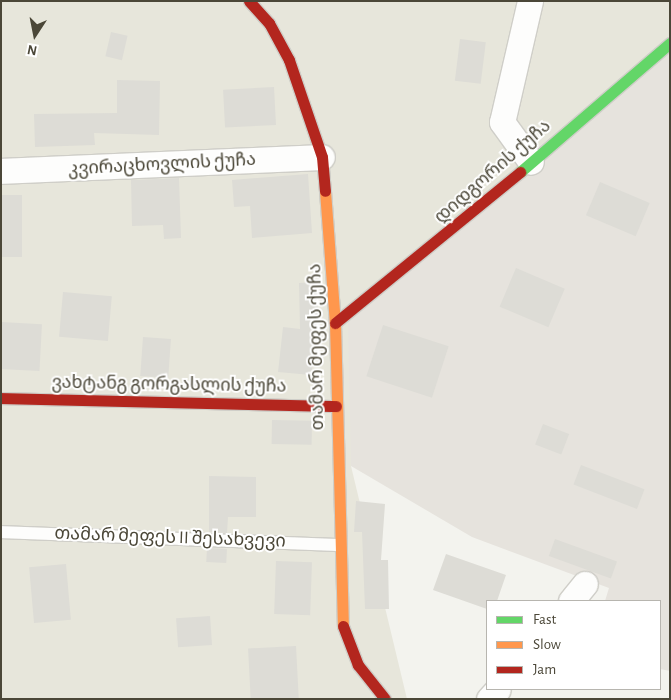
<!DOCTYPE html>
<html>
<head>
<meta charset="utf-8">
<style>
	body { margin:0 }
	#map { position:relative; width:671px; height:700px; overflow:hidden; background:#f3f3ee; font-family:"Alegreya Sans","Noto Sans Georgian",sans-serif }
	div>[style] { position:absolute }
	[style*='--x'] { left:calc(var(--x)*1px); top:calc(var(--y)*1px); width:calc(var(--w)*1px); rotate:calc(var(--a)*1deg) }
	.residential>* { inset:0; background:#e7e6db }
	.industrial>* { inset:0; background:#e6e3dd }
	.building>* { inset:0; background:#dddcd6; transform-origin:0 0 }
	.roads { filter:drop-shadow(1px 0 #cfcec8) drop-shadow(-1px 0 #cfcec8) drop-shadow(0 1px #cfcec8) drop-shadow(0 -1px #cfcec8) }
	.lane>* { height:12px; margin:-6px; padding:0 6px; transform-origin:6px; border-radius:6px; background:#fdfdfc }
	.street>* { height:25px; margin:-12.5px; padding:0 12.5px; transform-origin:12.5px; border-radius:12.5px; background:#fdfdfc }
	.fast>* { height:11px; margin:-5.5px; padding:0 5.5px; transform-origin:5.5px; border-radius:5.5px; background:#63d668 }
	.slow>* { height:11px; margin:-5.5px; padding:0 5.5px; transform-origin:5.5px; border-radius:5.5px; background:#ff974d }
	.jam>* { height:11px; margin:-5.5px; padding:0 5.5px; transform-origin:5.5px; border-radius:5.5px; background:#b3261e }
	span { translate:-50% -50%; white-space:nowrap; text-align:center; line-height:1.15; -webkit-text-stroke:4px #fff; paint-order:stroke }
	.street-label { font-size:18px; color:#4b4738 }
	.frame { position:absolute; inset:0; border:2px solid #4b4738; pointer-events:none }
	.legend { position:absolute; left:486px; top:600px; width:175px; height:90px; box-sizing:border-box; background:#fff; border:1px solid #b7b5af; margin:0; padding:6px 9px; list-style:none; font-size:15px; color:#4b4738 }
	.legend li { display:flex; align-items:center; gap:10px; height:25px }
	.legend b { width:25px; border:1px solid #b7b5af }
	.north { position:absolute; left:10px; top:10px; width:50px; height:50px; -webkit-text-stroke:4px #fff; paint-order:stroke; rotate:191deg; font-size:14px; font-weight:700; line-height:20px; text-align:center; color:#4b4738 }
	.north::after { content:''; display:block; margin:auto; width:18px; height:22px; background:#4b4738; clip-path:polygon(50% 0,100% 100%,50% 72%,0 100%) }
</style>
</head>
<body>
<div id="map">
	<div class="residential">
		<div style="clip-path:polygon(1px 1px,670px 1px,670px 48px,351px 466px,407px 699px,1px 699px)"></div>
	</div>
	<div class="industrial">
		<div style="clip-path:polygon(670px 46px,670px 671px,660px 669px,660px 601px,605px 601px,609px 588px,472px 537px,351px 466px,348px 318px)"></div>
	</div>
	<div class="building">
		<div style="left:111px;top:32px;width:17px;height:25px;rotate:13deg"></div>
		<div style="left:460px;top:39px;width:26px;height:42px;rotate:7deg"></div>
		<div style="clip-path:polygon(117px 80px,160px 81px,159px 135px,94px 133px,95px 145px,35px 147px,34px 114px,117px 113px)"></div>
		<div style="left:274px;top:87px;width:38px;height:51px;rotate:87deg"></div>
		<div style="clip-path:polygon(308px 174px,312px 233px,252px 238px,250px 206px,234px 207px,232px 180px)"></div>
		<div style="clip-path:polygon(179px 178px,181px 238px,164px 239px,163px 225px,132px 226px,131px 180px)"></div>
		<div style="left:600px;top:182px;width:54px;height:36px;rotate:23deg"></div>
		<div style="left:1px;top:195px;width:21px;height:62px"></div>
		<div style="left:516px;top:268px;width:53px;height:42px;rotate:23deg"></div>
		<div style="clip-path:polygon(316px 282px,319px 325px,311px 375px,278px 372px,283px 327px,300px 329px,299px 283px)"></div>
		<div style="left:63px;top:292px;width:49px;height:45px;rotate:5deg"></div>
		<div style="left:1px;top:322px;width:41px;height:47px;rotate:3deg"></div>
		<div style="left:383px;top:325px;width:69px;height:54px;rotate:18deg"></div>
		<div style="left:143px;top:337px;width:28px;height:39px;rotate:4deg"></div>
		<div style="left:272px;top:420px;width:40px;height:24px;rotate:1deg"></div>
		<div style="left:543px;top:424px;width:28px;height:22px;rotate:21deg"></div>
		<div style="left:581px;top:465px;width:68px;height:21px;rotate:21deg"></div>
		<div style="clip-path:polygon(209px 476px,256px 477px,256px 517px,228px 517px,227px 533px,209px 532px)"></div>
		<div style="clip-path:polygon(356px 501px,385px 504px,381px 560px,388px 560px,389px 609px,365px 609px,362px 532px,354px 532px)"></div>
		<div style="left:555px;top:539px;width:66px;height:18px;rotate:20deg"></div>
		<div style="left:207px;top:548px;width:20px;height:14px;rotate:3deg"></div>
		<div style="clip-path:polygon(446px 554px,506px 575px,497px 601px,487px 601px,487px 609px,433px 590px)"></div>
		<div style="left:276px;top:561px;width:36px;height:53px;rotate:2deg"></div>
		<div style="left:66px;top:564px;width:56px;height:37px;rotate:85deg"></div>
		<div style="left:210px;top:616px;width:29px;height:34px;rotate:86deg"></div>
		<div style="left:296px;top:646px;width:53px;height:48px;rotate:87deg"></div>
	</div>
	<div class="roads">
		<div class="lane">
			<div style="--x:1;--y:532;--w:337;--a:2.2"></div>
		</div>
		<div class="street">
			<div style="--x:530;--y:1;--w:124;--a:103"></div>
			<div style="--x:502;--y:122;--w:49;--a:54.1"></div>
			<div style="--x:1;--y:171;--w:321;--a:-2.5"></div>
			<div style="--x:571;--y:601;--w:22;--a:-51"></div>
			<div style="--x:489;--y:699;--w:13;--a:-48"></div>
		</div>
		<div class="fast">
			<div style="--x:520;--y:172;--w:198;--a:-40.7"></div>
		</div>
		<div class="slow">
			<div style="--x:325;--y:191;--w:132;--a:85.7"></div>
			<div style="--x:335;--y:323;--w:303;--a:88.5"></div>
		</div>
		<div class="jam">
			<div style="--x:249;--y:1;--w:30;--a:48"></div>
			<div style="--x:269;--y:23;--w:42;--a:61.6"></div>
			<div style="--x:289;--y:60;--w:102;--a:71.2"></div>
			<div style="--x:322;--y:157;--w:34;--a:85"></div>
			<div style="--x:335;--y:323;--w:239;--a:-39.2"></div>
			<div style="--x:1;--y:398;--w:335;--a:1.4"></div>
			<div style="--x:343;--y:626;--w:42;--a:69"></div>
			<div style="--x:358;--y:665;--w:43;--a:51.5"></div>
		</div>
	</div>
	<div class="street-label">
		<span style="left:162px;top:165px;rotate:-3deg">კვირაცხოვლის ქუჩა</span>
		<span style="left:493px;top:172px;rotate:-41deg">დიდგორის ქუჩა</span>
		<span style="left:317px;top:347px;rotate:-91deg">თამარ მეფეს ქუჩა</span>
		<span style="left:169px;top:385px;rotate:1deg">ვახტანგ გორგასლის ქუჩა</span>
		<span style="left:170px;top:538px;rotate:2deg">თამარ მეფეს II შესახვევი</span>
	</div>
	<div class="frame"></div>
	<ul class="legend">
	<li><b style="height:6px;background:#63d668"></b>Fast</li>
	<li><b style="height:6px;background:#ff974d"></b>Slow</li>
	<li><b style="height:6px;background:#b3261e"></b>Jam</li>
	</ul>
	<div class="north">N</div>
</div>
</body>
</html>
